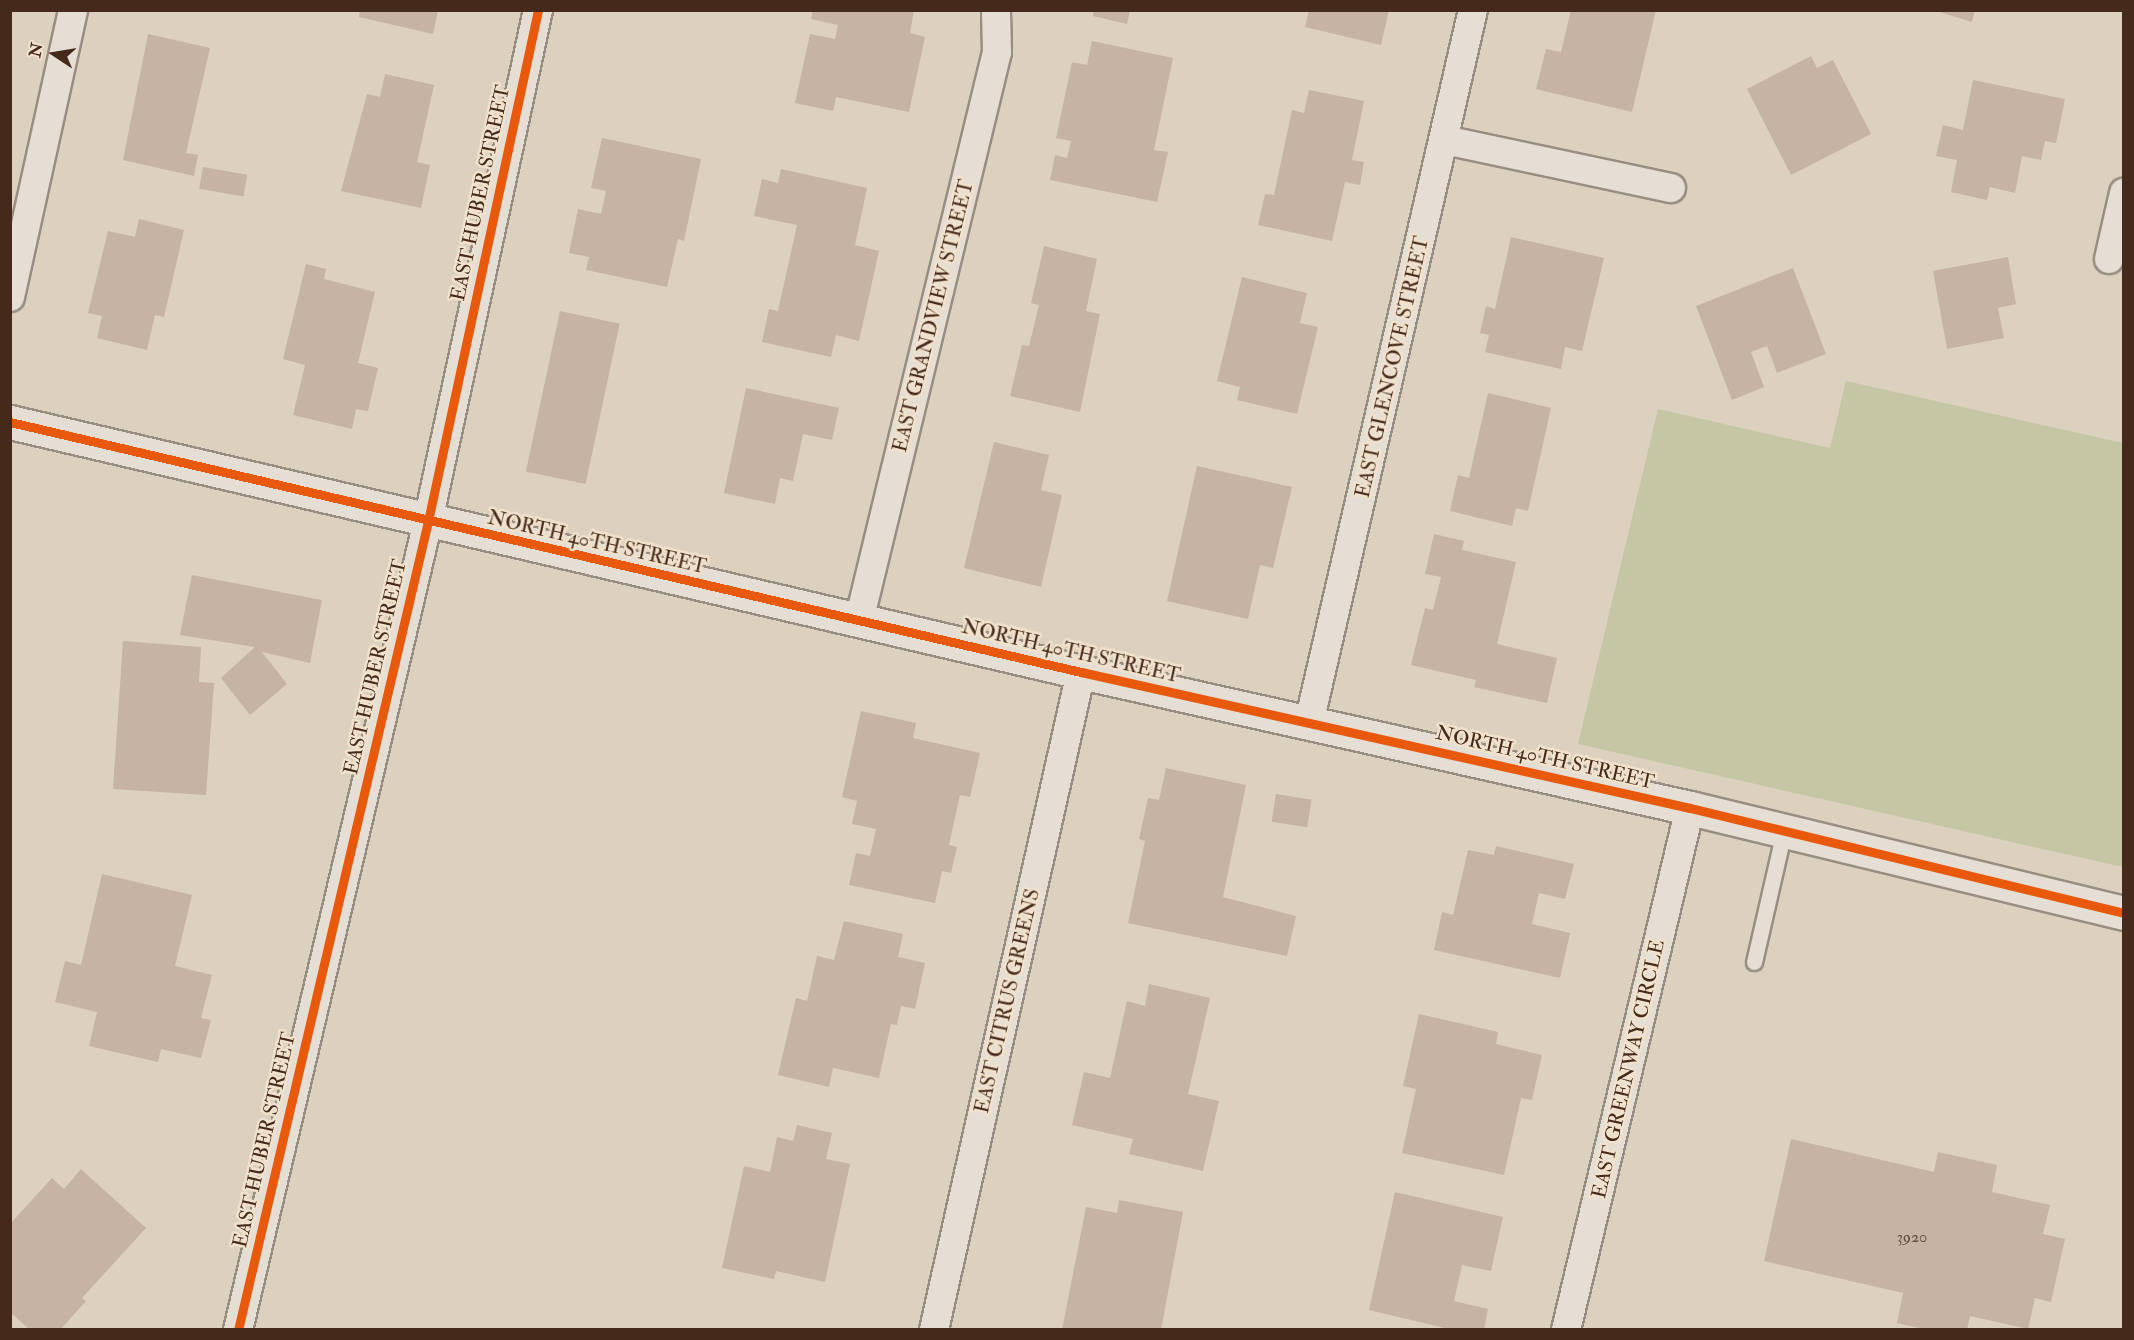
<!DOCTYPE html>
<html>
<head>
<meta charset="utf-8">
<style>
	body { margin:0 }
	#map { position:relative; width:2134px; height:1340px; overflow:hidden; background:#dcd0be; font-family:"IM FELL Double Pica",serif }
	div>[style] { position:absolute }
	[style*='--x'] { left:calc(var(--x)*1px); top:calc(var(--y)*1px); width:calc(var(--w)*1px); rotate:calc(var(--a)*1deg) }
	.green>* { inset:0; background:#c5c6a4 }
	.building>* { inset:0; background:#c6b3a4; transform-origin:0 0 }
	.roads { filter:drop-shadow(2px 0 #978d81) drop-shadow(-2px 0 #978d81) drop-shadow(0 2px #978d81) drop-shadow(0 -2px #978d81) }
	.lane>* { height:15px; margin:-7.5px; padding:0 7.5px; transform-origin:7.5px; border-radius:7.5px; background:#e4ded4 }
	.street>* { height:28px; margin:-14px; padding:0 14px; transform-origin:14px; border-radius:14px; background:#e4ded4 }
	.secondary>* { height:33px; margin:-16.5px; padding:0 16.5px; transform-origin:16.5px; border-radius:16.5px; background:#e4ded4 }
	.cycleway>* { height:9px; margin:-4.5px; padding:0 4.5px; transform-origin:4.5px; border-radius:4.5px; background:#e8590c }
	span { translate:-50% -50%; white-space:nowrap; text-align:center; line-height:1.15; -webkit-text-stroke:5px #f1e2cc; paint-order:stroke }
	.number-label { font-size:16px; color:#654c3d }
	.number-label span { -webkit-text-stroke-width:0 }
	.street-label { font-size:20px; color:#45291b }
	.frame { position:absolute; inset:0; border:12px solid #45291b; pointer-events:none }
	.north { position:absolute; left:24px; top:24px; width:60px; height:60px; -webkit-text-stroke:4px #f1e2cc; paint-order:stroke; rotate:282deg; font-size:16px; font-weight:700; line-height:24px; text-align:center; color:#45291b }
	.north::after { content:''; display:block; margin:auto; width:21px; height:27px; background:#45291b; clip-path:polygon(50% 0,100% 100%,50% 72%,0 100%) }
</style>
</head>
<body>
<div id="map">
	<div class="green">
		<div style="clip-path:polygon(1846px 381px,2123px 443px,2123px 867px,1578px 744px,1658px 409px,1830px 448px)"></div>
	</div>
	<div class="building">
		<div style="clip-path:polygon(360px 10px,438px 10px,433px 34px,359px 17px)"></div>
		<div style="clip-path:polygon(813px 10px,914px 10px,910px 33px,925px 37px,909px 112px,836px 97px,833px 111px,795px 103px,810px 34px,835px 39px,838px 25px,811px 19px)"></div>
		<div style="clip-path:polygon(1094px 10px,1130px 10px,1127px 24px,1093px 16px)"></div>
		<div style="clip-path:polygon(1309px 10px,1389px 10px,1381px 45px,1305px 27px)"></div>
		<div style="clip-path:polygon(1571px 10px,1656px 10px,1632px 112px,1536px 89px,1546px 49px,1561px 52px)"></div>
		<div style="clip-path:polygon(1933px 10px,1975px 10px,1972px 22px)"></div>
		<div style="clip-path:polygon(148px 34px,210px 48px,186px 153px,198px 155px,194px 176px,123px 160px)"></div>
		<div style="clip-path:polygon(1092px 41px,1173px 58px,1154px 150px,1168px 152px,1157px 202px,1050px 180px,1055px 155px,1067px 158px,1071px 141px,1056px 138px,1072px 62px,1087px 65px)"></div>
		<div style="clip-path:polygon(1811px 56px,1817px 68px,1833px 60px,1871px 134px,1791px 175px,1747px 89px)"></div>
		<div style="clip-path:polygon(385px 74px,434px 85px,417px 162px,430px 165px,421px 208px,341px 191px,367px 94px,380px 97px)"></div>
		<div style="clip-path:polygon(1973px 80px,2065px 99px,2056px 143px,2045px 141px,2041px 160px,2022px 156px,2015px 193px,1990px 187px,1987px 200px,1951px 192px,1957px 160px,1936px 156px,1943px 125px,1963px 130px)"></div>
		<div style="clip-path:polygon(1309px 90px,1364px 101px,1352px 160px,1364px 162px,1360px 185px,1345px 182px,1332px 241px,1258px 225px,1265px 194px,1274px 195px,1292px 110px,1304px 113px)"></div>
		<div style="clip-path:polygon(602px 138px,701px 159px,684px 241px,678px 239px,667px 287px,586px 270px,589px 257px,569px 253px,578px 209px,601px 214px,606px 191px,591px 188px)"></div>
		<div style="left:203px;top:167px;width:45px;height:22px;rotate:10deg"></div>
		<div style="clip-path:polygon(781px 169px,867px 188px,855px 245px,879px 251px,859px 341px,836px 335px,831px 357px,762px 342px,769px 309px,778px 311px,797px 225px,754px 216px,762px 179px,778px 183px)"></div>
		<div style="clip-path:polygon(139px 219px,184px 230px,164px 317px,155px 315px,147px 350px,97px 338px,102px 316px,88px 313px,108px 231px,135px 237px)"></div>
		<div style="clip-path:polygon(1511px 237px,1604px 258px,1582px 351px,1565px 347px,1561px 369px,1485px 352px,1489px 335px,1480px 333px,1486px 306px,1495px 309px)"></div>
		<div style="clip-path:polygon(1044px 246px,1097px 259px,1086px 311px,1100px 314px,1080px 412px,1010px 396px,1022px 345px,1029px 346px,1039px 305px,1031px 303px)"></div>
		<div style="clip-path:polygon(2008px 257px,2016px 304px,1998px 308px,2004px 338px,1947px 349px,1933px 271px)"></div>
		<div style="clip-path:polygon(306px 264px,326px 269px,324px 279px,375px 292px,358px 363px,378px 368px,368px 411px,356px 409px,352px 429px,293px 415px,305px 365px,283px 359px)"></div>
		<div style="clip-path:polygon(1793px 268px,1826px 354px,1777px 373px,1767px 346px,1751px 352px,1764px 387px,1732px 400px,1696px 306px)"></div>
		<div style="clip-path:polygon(1242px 277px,1307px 293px,1300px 323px,1318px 327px,1297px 414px,1237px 400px,1240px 387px,1217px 381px)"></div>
		<div style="left:560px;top:311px;width:61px;height:164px;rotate:12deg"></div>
		<div style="clip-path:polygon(746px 388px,839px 408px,832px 440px,803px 434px,793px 481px,780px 478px,775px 504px,724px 493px)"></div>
		<div style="clip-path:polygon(1488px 393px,1551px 408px,1528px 511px,1516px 508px,1512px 526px,1450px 511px,1458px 475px,1469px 478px)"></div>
		<div style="clip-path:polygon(994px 442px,1049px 455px,1041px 490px,1062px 495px,1041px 587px,964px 568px)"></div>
		<div style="clip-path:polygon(1197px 466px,1292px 487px,1273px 568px,1260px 565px,1248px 619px,1167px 601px)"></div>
		<div style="clip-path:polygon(1434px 534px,1464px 541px,1462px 550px,1516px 562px,1497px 644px,1557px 658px,1547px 703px,1474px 687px,1476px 680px,1411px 665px,1425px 608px,1433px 610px,1441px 577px,1425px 574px)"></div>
		<div style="clip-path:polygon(192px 575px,322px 600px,310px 663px,262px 652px,287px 684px,250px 715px,221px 678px,255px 647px,180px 635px)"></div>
		<div style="clip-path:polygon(123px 641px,201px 647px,199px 682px,214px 683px,206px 795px,113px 789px)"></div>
		<div style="clip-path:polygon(861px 711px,916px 723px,913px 738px,980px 753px,970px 797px,960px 795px,949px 845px,957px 847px,951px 873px,942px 871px,935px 903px,849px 885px,856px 853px,870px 856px,876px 829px,852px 824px,857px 801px,842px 797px)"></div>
		<div style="clip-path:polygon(1166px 768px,1246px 785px,1223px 897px,1296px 916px,1287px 956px,1128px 923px,1145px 841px,1139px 839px,1148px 798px,1159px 800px)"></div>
		<div style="left:1276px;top:794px;width:36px;height:28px;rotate:9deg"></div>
		<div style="clip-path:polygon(1496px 846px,1574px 864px,1565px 899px,1539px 893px,1532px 924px,1570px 933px,1560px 978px,1434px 950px,1442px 912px,1453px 915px,1468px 850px,1494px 855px)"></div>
		<div style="clip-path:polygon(102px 874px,192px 895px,175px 966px,212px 975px,201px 1018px,211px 1020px,201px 1058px,161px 1049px,158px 1062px,89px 1046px,97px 1012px,55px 1002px,65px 961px,81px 965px)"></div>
		<div style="clip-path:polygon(844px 921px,903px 934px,898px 957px,925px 963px,915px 1009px,901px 1006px,897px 1025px,891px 1024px,879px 1078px,833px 1068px,829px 1087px,778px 1075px,796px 998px,807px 1001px,817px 956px,834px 960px)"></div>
		<div style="clip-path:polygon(1149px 984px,1210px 998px,1188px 1094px,1219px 1101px,1203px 1171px,1129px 1154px,1133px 1139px,1072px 1125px,1084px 1072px,1110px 1078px,1127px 1001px,1145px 1006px)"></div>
		<div style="clip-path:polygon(1419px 1014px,1498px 1032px,1496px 1044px,1542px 1055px,1532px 1100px,1521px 1098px,1504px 1175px,1402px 1153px,1416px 1089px,1403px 1086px)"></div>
		<div style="clip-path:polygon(797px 1125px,832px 1133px,826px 1159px,850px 1164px,825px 1282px,776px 1271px,774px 1279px,722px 1268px,744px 1166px,770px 1172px,777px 1137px,793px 1141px)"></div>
		<div style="clip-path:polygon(1791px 1139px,1934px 1172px,1938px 1152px,1997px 1165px,1992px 1192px,2050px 1205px,2043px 1234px,2065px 1239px,2051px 1302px,2035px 1298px,2028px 1329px,1970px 1316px,1967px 1330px,1928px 1330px,1897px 1323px,1903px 1293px,1764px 1261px)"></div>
		<div style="clip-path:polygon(81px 1169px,146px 1228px,82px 1298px,86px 1301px,60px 1330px,30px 1330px,10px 1312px,10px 1224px,52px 1178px,64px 1189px)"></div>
		<div style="clip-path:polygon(1395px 1192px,1503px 1217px,1491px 1271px,1462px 1265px,1454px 1301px,1488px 1309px,1484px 1330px,1453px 1330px,1369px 1310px)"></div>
		<div style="clip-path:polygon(1119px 1200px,1183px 1212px,1161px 1330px,1062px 1330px,1086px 1207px,1117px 1213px)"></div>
	</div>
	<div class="roads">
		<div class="lane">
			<div style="--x:1754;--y:962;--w:134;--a:-77.1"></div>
		</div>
		<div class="street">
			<div style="--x:1445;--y:140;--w:231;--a:12"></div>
			<div style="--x:2109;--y:259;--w:68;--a:-77.2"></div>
			<div style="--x:10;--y:297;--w:294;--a:-77.6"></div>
			<div style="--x:859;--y:621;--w:585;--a:-76.37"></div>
			<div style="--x:997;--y:52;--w:42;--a:-91.4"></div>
			<div style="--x:1309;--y:723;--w:732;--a:-77.05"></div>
			<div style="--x:238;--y:1330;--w:831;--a:-76.78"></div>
			<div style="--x:428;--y:521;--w:523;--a:-77.85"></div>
			<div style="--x:934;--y:1330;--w:674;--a:-77.41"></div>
			<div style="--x:1566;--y:1330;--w:537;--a:-76.64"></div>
		</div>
		<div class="secondary">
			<div style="--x:10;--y:422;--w:1100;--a:13.14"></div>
			<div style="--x:1081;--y:672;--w:624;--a:12.59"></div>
			<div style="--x:1690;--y:808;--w:447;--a:13.6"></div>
		</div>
	</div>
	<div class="cycleway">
		<div style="--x:10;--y:422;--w:1100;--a:13.14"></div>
		<div style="--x:1081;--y:672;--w:624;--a:12.59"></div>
		<div style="--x:1690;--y:808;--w:447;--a:13.6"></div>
		<div style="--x:238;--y:1330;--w:831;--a:-76.78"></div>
		<div style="--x:428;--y:521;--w:523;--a:-77.85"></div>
	</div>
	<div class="number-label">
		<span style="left:1912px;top:1237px">3920</span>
	</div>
	<div class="street-label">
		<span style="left:480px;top:193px;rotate:-78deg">EAST HUBER STREET</span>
		<span style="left:933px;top:316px;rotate:-76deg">EAST GRANDVIEW STREET</span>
		<span style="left:1392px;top:367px;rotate:-77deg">EAST GLENCOVE STREET</span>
		<span style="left:597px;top:542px;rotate:13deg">NORTH 40TH STREET</span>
		<span style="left:1071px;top:651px;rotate:13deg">NORTH 40TH STREET</span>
		<span style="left:375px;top:667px;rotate:-77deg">EAST HUBER STREET</span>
		<span style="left:1545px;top:757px;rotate:13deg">NORTH 40TH STREET</span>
		<span style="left:1007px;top:1001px;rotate:-77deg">EAST CITRUS GREENS</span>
		<span style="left:1628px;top:1069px;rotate:-77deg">EAST GREENWAY CIRCLE</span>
		<span style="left:264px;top:1140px;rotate:-77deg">EAST HUBER STREET</span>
	</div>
	<div class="frame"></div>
	<div class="north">N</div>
</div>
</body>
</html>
